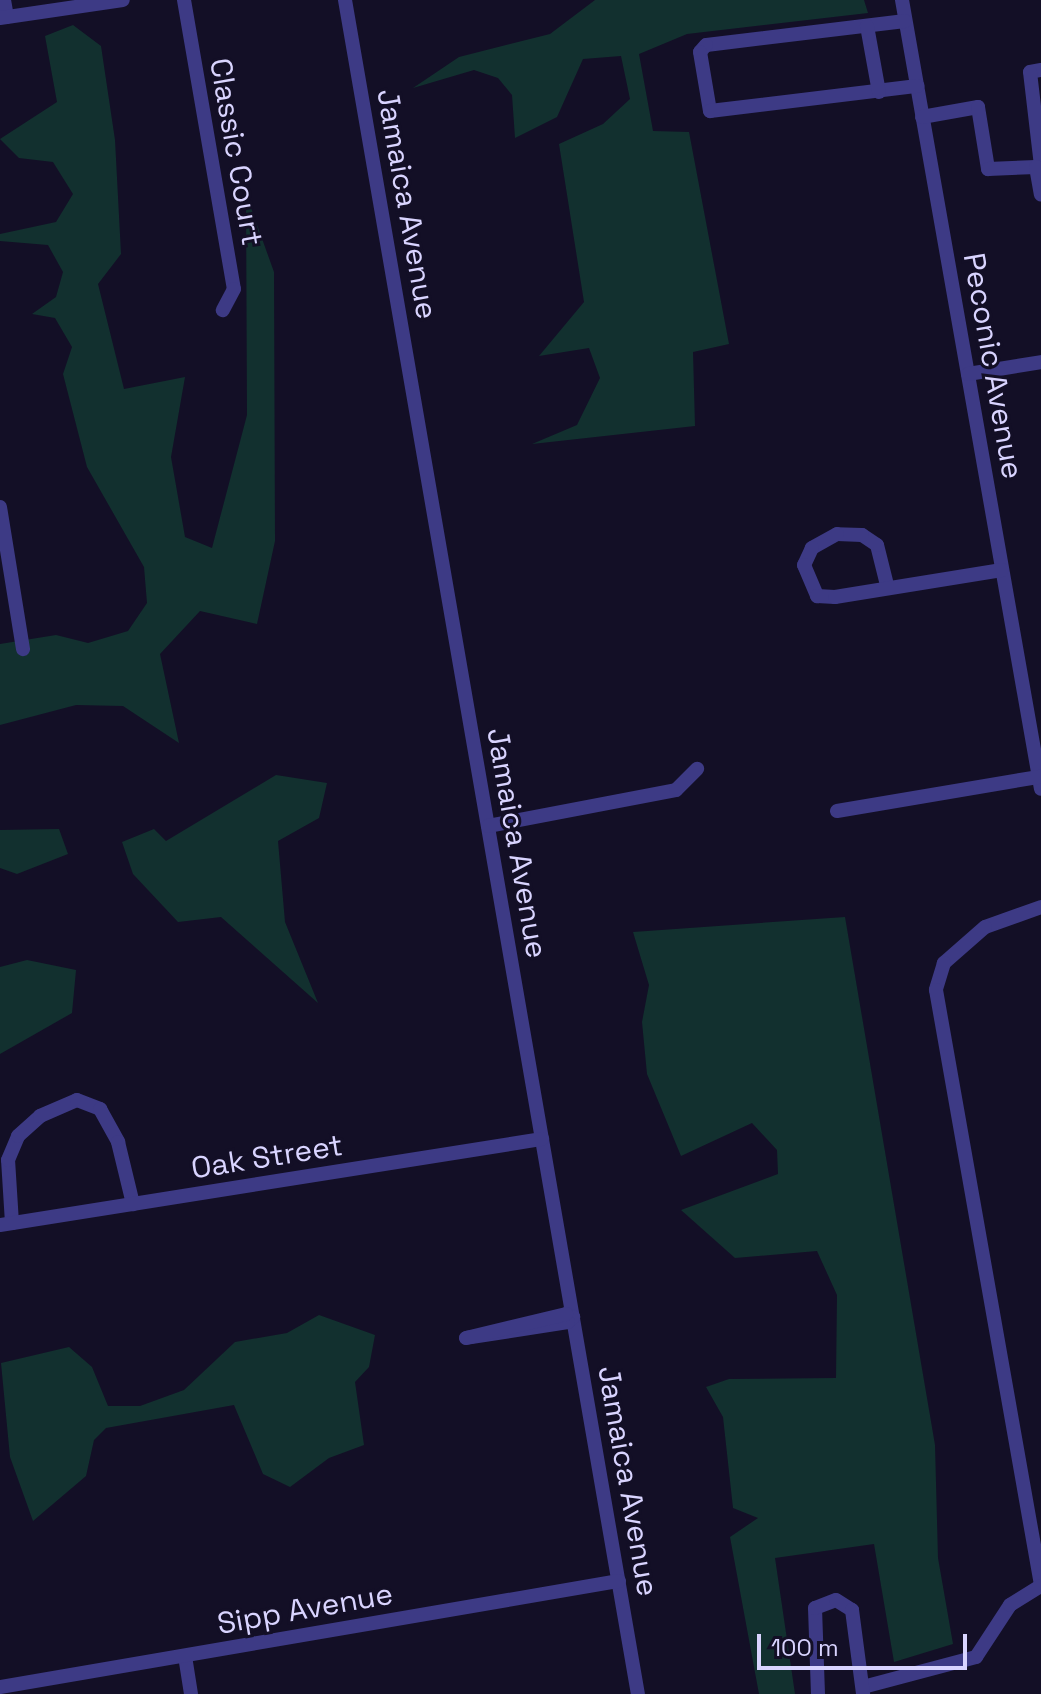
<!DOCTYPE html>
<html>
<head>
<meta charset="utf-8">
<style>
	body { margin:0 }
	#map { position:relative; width:1041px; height:1694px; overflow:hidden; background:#130f26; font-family:"Space Grotesk",sans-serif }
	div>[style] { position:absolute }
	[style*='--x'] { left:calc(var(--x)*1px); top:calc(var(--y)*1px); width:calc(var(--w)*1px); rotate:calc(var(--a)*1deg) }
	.green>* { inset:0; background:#12302f }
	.minor>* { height:14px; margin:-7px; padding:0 7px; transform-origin:7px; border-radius:7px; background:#3d3a85 }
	span { translate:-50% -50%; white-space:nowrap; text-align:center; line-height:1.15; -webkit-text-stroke:6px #130f26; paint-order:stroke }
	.street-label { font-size:30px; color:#d9d4ff }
	.scale { position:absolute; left:757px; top:1634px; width:210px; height:36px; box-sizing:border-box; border:4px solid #d9d4ff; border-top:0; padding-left:10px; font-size:24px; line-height:28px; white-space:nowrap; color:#d9d4ff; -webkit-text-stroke:6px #130f26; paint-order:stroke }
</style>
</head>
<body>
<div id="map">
	<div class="green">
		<div style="clip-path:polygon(595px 0,864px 0,868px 13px,687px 34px,639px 54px,653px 131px,689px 132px,729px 344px,693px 352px,695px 426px,532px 444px,577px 425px,600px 378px,589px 348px,539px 356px,584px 302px,559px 144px,603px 124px,630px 99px,621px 56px,583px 59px,557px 117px,515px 138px,512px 95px,498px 78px,474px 70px,413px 88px,459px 57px,550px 34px)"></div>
		<div style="clip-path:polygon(73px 25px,101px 46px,115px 140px,121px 254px,98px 284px,124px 389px,185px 377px,171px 457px,185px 537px,212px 548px,247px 415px,246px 194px,274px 272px,275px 541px,257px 624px,200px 611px,160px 654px,179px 743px,123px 706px,76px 705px,0 725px,0 644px,56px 635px,88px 643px,128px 631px,147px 603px,144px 567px,87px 467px,63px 374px,72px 347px,55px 318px,32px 314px,56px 297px,63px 272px,48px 245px,0 241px,0 234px,56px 222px,73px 194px,53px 162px,19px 158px,0 139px,57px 102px,45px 36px)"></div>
		<div style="clip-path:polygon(276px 775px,327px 783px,319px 818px,278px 841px,285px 922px,318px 1003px,221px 917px,178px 922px,133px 874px,122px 842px,154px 829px,166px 841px)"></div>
		<div style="clip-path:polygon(59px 829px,68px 854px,17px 874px,0 868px,0 830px)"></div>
		<div style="clip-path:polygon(845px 917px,935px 1445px,938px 1558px,953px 1644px,894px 1662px,874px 1544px,775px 1558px,795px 1694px,759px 1694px,730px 1537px,758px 1518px,733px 1508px,723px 1417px,706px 1387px,729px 1379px,836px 1378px,837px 1295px,817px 1251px,735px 1258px,681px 1210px,778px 1174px,777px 1150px,752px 1123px,681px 1156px,647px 1074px,642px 1022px,649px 985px,633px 932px)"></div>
		<div style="clip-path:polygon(27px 960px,76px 970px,72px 1013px,0 1054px,0 967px)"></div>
		<div style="clip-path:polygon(319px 1315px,375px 1335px,369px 1367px,355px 1382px,364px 1445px,329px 1458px,290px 1487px,263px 1474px,234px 1405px,106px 1428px,94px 1440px,86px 1476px,33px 1521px,10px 1457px,1px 1363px,69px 1347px,92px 1367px,108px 1406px,140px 1406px,184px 1390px,235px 1342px,287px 1333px)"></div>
	</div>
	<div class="minor">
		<div style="--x:4;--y:0;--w:17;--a:80"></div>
		<div style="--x:184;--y:0;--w:293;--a:80.2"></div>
		<div style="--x:234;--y:289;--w:24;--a:118"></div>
		<div style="--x:345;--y:0;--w:1719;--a:80.19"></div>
		<div style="--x:902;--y:0;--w:801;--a:80.01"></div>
		<div style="--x:0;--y:18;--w:124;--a:-8.3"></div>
		<div style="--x:905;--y:21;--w:200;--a:173.1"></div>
		<div style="--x:706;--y:45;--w:9;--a:131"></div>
		<div style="--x:700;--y:52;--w:60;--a:80.4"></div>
		<div style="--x:710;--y:111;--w:209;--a:-6.9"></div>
		<div style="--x:867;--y:26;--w:67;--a:79.7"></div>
		<div style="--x:1041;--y:70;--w:11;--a:170"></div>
		<div style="--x:1030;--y:72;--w:95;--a:83.3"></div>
		<div style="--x:922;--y:117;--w:57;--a:-10.1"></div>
		<div style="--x:978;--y:107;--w:63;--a:80.8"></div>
		<div style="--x:988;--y:169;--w:48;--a:-2.4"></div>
		<div style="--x:1036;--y:167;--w:28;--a:80"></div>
		<div style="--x:968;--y:374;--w:74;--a:-9.3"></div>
		<div style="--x:0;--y:507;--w:144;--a:80.8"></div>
		<div style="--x:887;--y:585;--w:41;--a:-104"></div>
		<div style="--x:877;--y:545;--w:18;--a:-146"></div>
		<div style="--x:862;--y:535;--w:25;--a:-178"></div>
		<div style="--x:837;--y:534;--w:29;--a:151"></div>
		<div style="--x:812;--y:548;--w:19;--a:115"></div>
		<div style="--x:804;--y:565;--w:34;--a:67"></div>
		<div style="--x:817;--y:596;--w:18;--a:3"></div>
		<div style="--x:835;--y:597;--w:169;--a:-9.2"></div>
		<div style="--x:837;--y:811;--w:205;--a:-9.6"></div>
		<div style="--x:488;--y:826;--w:191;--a:-10.8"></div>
		<div style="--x:676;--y:790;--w:30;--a:-45"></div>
		<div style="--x:1041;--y:907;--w:59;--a:160.3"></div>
		<div style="--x:985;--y:927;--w:55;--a:138.7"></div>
		<div style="--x:944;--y:963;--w:28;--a:107"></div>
		<div style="--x:936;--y:990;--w:604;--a:79.99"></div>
		<div style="--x:12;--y:1223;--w:63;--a:-93.6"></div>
		<div style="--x:8;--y:1160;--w:26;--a:-67"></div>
		<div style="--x:18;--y:1136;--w:30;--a:-42"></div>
		<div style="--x:40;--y:1116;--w:40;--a:-23.4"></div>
		<div style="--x:77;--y:1100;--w:25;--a:21"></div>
		<div style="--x:100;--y:1109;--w:38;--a:61"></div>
		<div style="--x:118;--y:1142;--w:64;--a:76.4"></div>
		<div style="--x:0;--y:1225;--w:549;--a:-9.02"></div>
		<div style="--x:566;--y:1314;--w:8;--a:23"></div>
		<div style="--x:573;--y:1317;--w:7;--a:135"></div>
		<div style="--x:568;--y:1322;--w:103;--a:171.1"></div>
		<div style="--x:466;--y:1338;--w:103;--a:-13.5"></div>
		<div style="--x:185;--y:1656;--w:38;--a:81"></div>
		<div style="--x:0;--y:1687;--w:628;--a:-9.72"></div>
		<div style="--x:863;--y:1687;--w:117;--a:-14.9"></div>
		<div style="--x:976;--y:1657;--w:62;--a:-56.8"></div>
		<div style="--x:1010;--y:1605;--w:36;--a:-32"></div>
		<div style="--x:818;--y:1694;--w:86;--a:-92"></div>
		<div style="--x:815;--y:1608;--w:22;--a:-21"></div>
		<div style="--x:836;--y:1600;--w:19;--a:32"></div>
		<div style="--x:852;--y:1610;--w:85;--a:82.5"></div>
	</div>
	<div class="street-label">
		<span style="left:236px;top:152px;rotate:80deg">Classic Court</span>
		<span style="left:407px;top:204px;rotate:80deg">Jamaica Avenue</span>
		<span style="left:993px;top:366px;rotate:80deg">Peconic Avenue</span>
		<span style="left:517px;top:843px;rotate:80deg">Jamaica Avenue</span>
		<span style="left:267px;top:1157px;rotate:-9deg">Oak Street</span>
		<span style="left:628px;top:1481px;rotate:80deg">Jamaica Avenue</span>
		<span style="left:305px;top:1609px;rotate:-10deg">Sipp Avenue</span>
	</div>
	<div class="scale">100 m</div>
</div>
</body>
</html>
